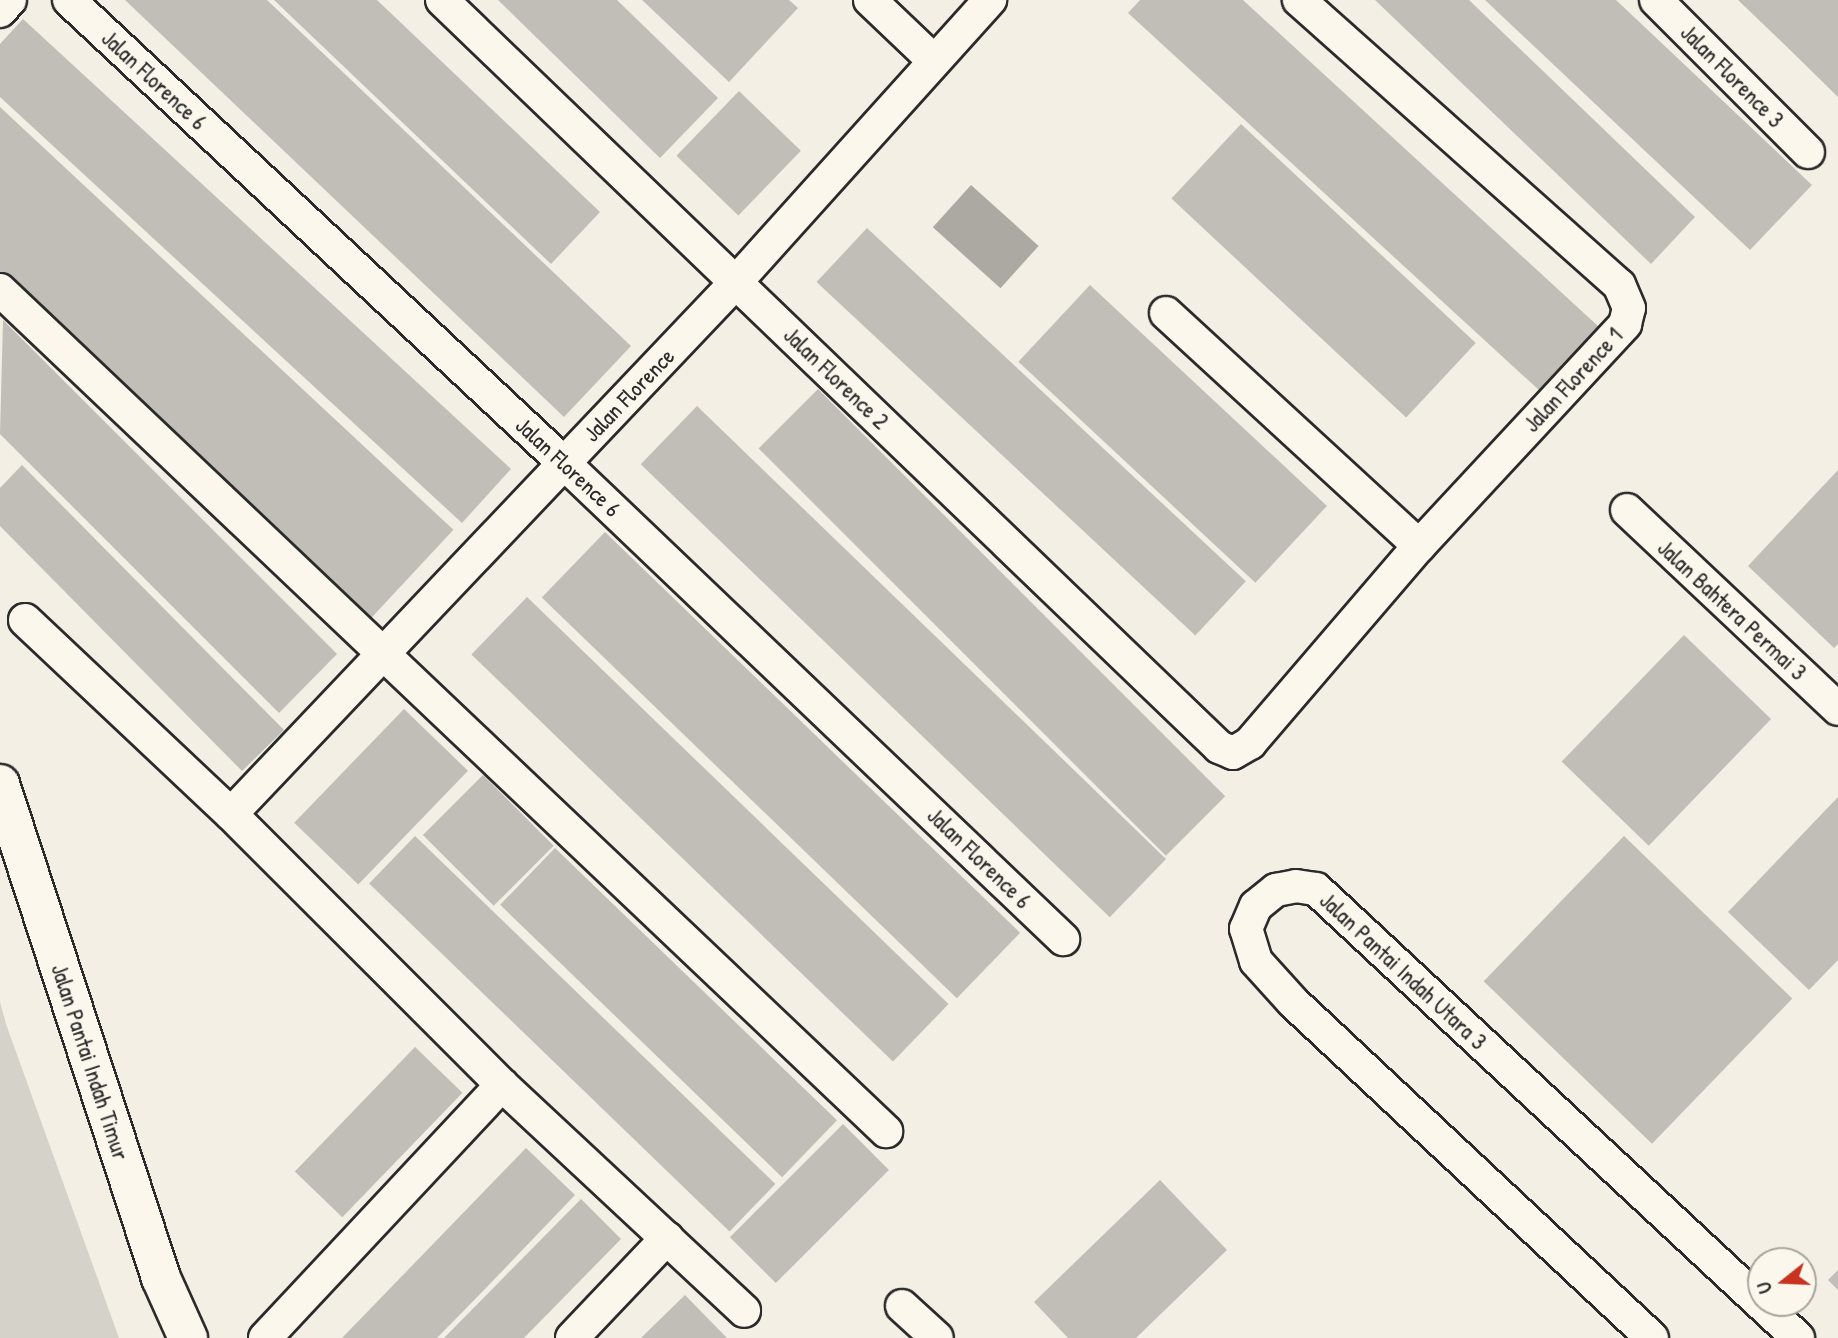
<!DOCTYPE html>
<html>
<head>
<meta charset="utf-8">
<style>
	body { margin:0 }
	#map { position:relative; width:1838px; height:1338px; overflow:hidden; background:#f3efe4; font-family:"Patrick Hand",sans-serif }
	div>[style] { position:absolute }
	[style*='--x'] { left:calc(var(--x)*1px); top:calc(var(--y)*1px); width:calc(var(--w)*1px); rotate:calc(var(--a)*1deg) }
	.green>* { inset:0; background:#d5d2c9 }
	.water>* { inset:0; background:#aca9a2; transform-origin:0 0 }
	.building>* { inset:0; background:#c0beb6; transform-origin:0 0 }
	.roads { filter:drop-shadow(2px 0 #2b2b2b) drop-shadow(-2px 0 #2b2b2b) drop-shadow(0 2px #2b2b2b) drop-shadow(0 -2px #2b2b2b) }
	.street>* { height:32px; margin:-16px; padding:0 16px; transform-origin:16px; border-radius:16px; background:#fbf7ec }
	.secondary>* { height:38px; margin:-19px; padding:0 19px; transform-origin:19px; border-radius:19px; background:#fbf7ec }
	span { translate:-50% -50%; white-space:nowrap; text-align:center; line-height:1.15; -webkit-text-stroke:7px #fbf7ec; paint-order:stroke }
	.street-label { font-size:23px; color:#2b2b2b }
	.north { position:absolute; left:1747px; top:1247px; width:70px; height:70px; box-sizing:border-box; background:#fbf7ec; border:2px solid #a8a59f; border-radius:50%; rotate:252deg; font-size:19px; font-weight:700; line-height:28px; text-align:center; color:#2b2b2b }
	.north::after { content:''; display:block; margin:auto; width:24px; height:32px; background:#c8321e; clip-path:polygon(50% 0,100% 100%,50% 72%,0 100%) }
</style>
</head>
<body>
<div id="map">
	<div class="green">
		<div style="clip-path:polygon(0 1002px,6px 1024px,119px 1338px,0 1338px)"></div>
	</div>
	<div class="water">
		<div style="left:971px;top:185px;width:91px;height:57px;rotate:42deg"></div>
	</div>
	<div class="building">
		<div style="clip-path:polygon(125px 0,267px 0,631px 346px,564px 417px)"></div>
		<div style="clip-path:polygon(274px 0,377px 0,600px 212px,551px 264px)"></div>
		<div style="clip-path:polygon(498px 0,617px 0,718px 98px,660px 158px)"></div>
		<div style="clip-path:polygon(642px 0,789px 0,798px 8px,729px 82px)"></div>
		<div style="clip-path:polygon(1140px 0,1243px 0,1599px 327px,1540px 391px,1128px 13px)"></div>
		<div style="clip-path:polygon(1375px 0,1469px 0,1695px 217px,1651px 264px)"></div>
		<div style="clip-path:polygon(1485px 0,1616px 0,1812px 185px,1750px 250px)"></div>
		<div style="clip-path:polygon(1738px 0,1838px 0,1838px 97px,1786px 46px)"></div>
		<div style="clip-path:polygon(23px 19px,511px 469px,462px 523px,0 97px,0 44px)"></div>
		<div style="left:739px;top:91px;width:86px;height:90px;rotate:44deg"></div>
		<div style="left:0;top:107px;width:620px;height:122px;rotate:43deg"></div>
		<div style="left:1241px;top:124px;width:321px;height:102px;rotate:43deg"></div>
		<div style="left:867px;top:228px;width:518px;height:74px;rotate:43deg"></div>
		<div style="left:1090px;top:285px;width:324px;height:105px;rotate:43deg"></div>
		<div style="clip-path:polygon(3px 320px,337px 654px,279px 713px,0 434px)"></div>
		<div style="left:818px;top:389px;width:576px;height:84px;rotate:45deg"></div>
		<div style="left:697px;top:406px;width:652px;height:81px;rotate:44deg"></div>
		<div style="clip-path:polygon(22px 465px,284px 730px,242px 771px,0 526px,0 488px)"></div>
		<div style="clip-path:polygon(1838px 470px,1838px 644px,1834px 648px,1748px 566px)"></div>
		<div style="left:605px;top:532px;width:577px;height:91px;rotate:44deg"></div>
		<div style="left:527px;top:597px;width:586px;height:80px;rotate:44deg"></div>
		<div style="left:1684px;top:635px;width:121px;height:176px;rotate:44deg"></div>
		<div style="left:404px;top:709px;width:89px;height:158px;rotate:44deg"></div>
		<div style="left:483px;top:775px;width:100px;height:85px;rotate:45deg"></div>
		<div style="clip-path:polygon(1838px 797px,1838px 960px,1809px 990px,1728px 912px)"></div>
		<div style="left:415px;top:836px;width:501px;height:66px;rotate:44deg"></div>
		<div style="left:1624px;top:836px;width:234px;height:202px;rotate:44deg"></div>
		<div style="left:555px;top:848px;width:392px;height:79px;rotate:44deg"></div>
		<div style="left:415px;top:1047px;width:66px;height:173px;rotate:44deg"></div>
		<div style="left:843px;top:1124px;width:65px;height:160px;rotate:45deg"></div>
		<div style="clip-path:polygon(526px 1148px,575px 1195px,485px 1289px,437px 1338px,342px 1338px)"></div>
		<div style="clip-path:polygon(1160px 1180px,1227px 1250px,1136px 1338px,1068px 1338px,1034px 1302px)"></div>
		<div style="clip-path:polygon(581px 1199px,621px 1239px,524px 1338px,444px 1338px)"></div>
		<div style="clip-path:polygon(1838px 1270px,1838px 1290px,1828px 1280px)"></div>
		<div style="clip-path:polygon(685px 1295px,727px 1338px,641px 1338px,646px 1333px)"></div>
	</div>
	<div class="roads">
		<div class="street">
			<div style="--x:69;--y:0;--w:678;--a:43.09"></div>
			<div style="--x:564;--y:463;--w:690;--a:43.65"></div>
			<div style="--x:442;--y:0;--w:1078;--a:43.87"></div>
			<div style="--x:1219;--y:747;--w:15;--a:23"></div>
			<div style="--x:1233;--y:753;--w:20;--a:-30"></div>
			<div style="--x:1250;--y:743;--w:260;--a:-49.4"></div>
			<div style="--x:1419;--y:546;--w:303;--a:-47.1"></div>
			<div style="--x:1625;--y:324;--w:16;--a:-76"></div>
			<div style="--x:1629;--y:308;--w:25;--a:-113"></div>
			<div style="--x:1619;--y:285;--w:429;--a:-138.3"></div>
			<div style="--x:870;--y:0;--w:87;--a:43.6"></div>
			<div style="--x:1656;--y:0;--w:215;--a:45"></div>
			<div style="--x:0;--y:11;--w:15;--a:-48"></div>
			<div style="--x:0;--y:290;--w:1222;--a:43.51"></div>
			<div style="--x:1166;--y:313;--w:344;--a:42.6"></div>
			<div style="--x:1627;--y:510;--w:290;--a:43.3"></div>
			<div style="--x:25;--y:620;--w:283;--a:43.3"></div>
			<div style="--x:231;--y:814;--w:383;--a:45"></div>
			<div style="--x:502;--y:1085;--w:331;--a:43"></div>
			<div style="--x:231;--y:814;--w:734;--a:-46.49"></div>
			<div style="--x:736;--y:282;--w:380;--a:-48"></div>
			<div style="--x:902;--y:1306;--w:47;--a:42.4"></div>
			<div style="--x:265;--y:1338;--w:347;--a:-46.9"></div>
			<div style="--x:572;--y:1338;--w:138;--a:-46.5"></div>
			<div style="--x:1652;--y:1338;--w:492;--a:-136.9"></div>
			<div style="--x:1293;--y:1002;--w:55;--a:-132.1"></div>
			<div style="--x:1256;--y:961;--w:34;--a:-107"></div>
			<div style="--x:1246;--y:929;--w:25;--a:-67"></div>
			<div style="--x:1256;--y:906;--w:26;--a:-39"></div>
			<div style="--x:1276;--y:890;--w:20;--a:-11"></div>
			<div style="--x:1296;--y:886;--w:20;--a:9"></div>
			<div style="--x:1316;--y:889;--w:659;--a:42.97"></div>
		</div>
		<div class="secondary">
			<div style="--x:0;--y:784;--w:520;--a:71.95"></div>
			<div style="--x:161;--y:1278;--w:66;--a:65.8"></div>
		</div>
	</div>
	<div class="street-label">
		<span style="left:1732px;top:76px;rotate:45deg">Jalan Florence 3</span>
		<span style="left:154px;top:80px;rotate:43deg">Jalan Florence 6</span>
		<span style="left:836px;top:378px;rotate:44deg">Jalan Florence 2</span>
		<span style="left:1573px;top:380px;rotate:-47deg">Jalan Florence 1</span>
		<span style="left:629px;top:395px;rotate:-46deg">Jalan Florence</span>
		<span style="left:568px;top:467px;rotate:43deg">Jalan Florence 6</span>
		<span style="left:1732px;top:610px;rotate:43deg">Jalan Bahtera Permai 3</span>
		<span style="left:979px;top:858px;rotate:44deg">Jalan Florence 6</span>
		<span style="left:1403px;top:971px;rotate:43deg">Jalan Pantai Indah Utara 3</span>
		<span style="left:90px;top:1062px;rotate:72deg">Jalan Pantai Indah Timur</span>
	</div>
	<div class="north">U</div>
</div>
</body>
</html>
